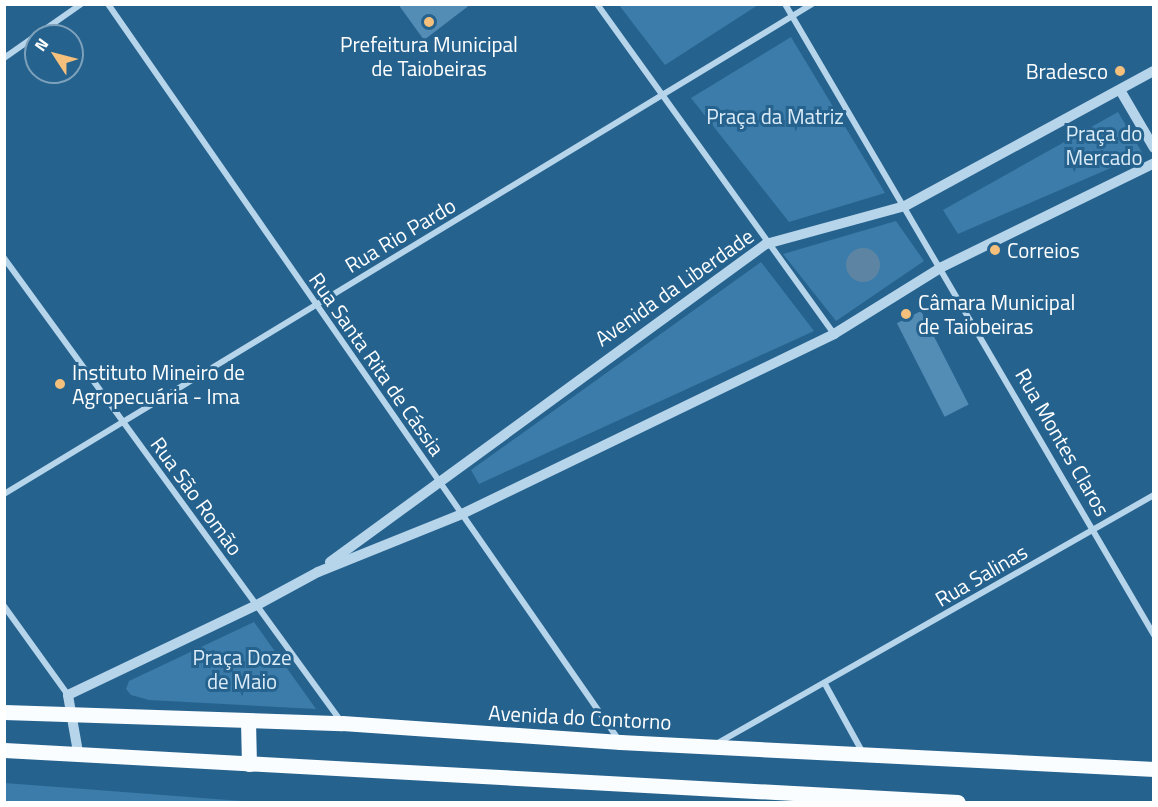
<!DOCTYPE html>
<html>
<head>
<meta charset="utf-8">
<style>
	body { margin:0 }
	#map { position:relative; width:1158px; height:807px; overflow:hidden; background:#26628e; font-family:"Titillium Web",sans-serif }
	div>[style] { position:absolute }
	[style*='--x'] { left:calc(var(--x)*1px); top:calc(var(--y)*1px); width:calc(var(--w)*1px); rotate:calc(var(--a)*1deg) }
	.green>* { inset:0; background:#3b7caa }
	.water>* { inset:0; background:#5d85a3 }
	.round { border-radius:50% }
	.building>* { inset:0; background:#538db6; transform-origin:0 0 }
	.minor>* { height:6px; margin:-3px; padding:0 3px; transform-origin:3px; border-radius:3px; background:#b6d5eb }
	.tertiary>* { height:10px; margin:-5px; padding:0 5px; transform-origin:5px; border-radius:5px; background:#b6d5eb }
	.primary>* { height:15px; margin:-7.5px; padding:0 7.5px; transform-origin:7.5px; border-radius:7.5px; background:#fafdff }
	.dots>* { width:16px; height:16px; translate:-50% -50%; box-sizing:border-box; border:3px solid #26628e; border-radius:50% }
	span { translate:-50% -50%; white-space:nowrap; text-align:center; line-height:1.15; -webkit-text-stroke:6px #26628e; paint-order:stroke }
	.poi-label { font-size:21px; color:#fff }
	.right { translate:-100% -50%; text-align:right }
	.left { translate:0 -50%; text-align:left }
	.park-label { font-size:21px; color:#dbecf8 }
	.street-label { font-size:21px; color:#fff }
	.frame { position:absolute; inset:0; border:6px solid #fff; pointer-events:none }
	.north { position:absolute; left:24px; top:24px; width:60px; height:60px; box-sizing:border-box; background:#26628e; border:2px solid #7da1bb; border-radius:50%; rotate:306deg; font-size:16px; font-weight:700; line-height:24px; text-align:center; color:#fff }
	.north::after { content:''; display:block; margin:auto; width:21px; height:27px; background:#f4c07b; clip-path:polygon(50% 0,100% 100%,50% 72%,0 100%) }
</style>
</head>
<body>
<div id="map">
	<div class="green">
		<div style="clip-path:polygon(619px 5px,758px 5px,665px 65px)"></div>
		<div style="clip-path:polygon(791px 37px,885px 193px,789px 222px,691px 98px)"></div>
		<div style="clip-path:polygon(1118px 112px,1143px 154px,958px 234px,943px 210px)"></div>
		<div style="clip-path:polygon(896px 221px,924px 261px,836px 321px,783px 254px)"></div>
		<div style="clip-path:polygon(761px 262px,814px 331px,479px 484px,471px 470px)"></div>
		<div style="clip-path:polygon(254px 622px,316px 709px,149px 700px,131px 695px,126px 689px,129px 681px)"></div>
		<div style="clip-path:polygon(4px 783px,5px 783px,255px 802px,5px 802px)"></div>
	</div>
	<div class="water">
		<div class="round" style="left:846px;top:248px;width:34px;height:34px"></div>
	</div>
	<div class="building">
		<div style="clip-path:polygon(398px 4px,471px 4px,424px 40px)"></div>
		<div style="left:921px;top:311px;width:105px;height:27px;rotate:63deg"></div>
	</div>
	<div class="minor">
		<div style="--x:108;--y:4;--w:895;--a:55.24"></div>
		<div style="--x:597;--y:4;--w:406;--a:54.3"></div>
		<div style="--x:785;--y:4;--w:731;--a:59.68"></div>
		<div style="--x:4;--y:58;--w:94;--a:-35"></div>
		<div style="--x:4;--y:258;--w:571;--a:53.97"></div>
		<div style="--x:4;--y:494;--w:945;--a:-31.23"></div>
		<div style="--x:4;--y:606;--w:110;--a:54.3"></div>
		<div style="--x:825;--y:684;--w:79;--a:61.2"></div>
		<div style="--x:716;--y:744;--w:504;--a:-29.62"></div>
	</div>
	<div class="tertiary">
		<div style="--x:1120;--y:90;--w:67;--a:59.6"></div>
		<div style="--x:330;--y:562;--w:540;--a:-36.11"></div>
		<div style="--x:766;--y:244;--w:144;--a:-15.3"></div>
		<div style="--x:905;--y:206;--w:283;--a:-28.5"></div>
		<div style="--x:78;--y:752;--w:58;--a:-100"></div>
		<div style="--x:68;--y:695;--w:209;--a:-25.5"></div>
		<div style="--x:257;--y:605;--w:69;--a:-28.4"></div>
		<div style="--x:318;--y:572;--w:155;--a:-21.9"></div>
		<div style="--x:462;--y:514;--w:413;--a:-25.8"></div>
		<div style="--x:834;--y:334;--w:127;--a:-31.8"></div>
		<div style="--x:942;--y:267;--w:236;--a:-26.1"></div>
	</div>
	<div class="primary">
		<div style="--x:4;--y:712;--w:338;--a:1.9"></div>
		<div style="--x:342;--y:723;--w:279;--a:3.9"></div>
		<div style="--x:620;--y:742;--w:535;--a:2.89"></div>
		<div style="--x:248;--y:721;--w:43;--a:88.7"></div>
		<div style="--x:4;--y:750;--w:955;--a:3.12"></div>
	</div>
	<div class="dots">
		<div style="left:429px;top:22px;background:#f4c07b"></div>
		<div style="left:1120px;top:71px;background:#f4c07b"></div>
		<div style="left:995px;top:250px;background:#f4c07b"></div>
		<div style="left:906px;top:314px;background:#f4c07b"></div>
		<div style="left:60px;top:384px;background:#f4c07b"></div>
	</div>
	<div class="poi-label">
		<span style="left:429px;top:56px">Prefeitura Municipal<br>de Taiobeiras</span>
		<span class="right" style="left:1108px;top:71px">Bradesco</span>
		<span class="left" style="left:1007px;top:250px">Correios</span>
		<span class="left" style="left:918px;top:314px">Câmara Municipal<br>de Taiobeiras</span>
		<span class="left" style="left:72px;top:384px">Instituto Mineiro de<br>Agropecuária - Ima</span>
	</div>
	<div class="park-label">
		<span style="left:775px;top:116px">Praça da Matriz</span>
		<span style="left:1104px;top:145px">Praça do<br>Mercado</span>
		<span style="left:242px;top:669px">Praça Doze<br>de Maio</span>
	</div>
	<div class="street-label">
		<span style="left:400px;top:235px;rotate:-31deg">Rua Rio Pardo</span>
		<span style="left:674px;top:287px;rotate:-35deg">Avenida da Liberdade</span>
		<span style="left:377px;top:364px;rotate:55deg">Rua Santa Rita de Cássia</span>
		<span style="left:1063px;top:442px;rotate:60deg">Rua Montes Claros</span>
		<span style="left:197px;top:496px;rotate:54deg">Rua São Romão</span>
		<span style="left:981px;top:575px;rotate:-30deg">Rua Salinas</span>
		<span style="left:580px;top:717px;rotate:3deg">Avenida do Contorno</span>
	</div>
	<div class="frame"></div>
	<div class="north">N</div>
</div>
</body>
</html>
